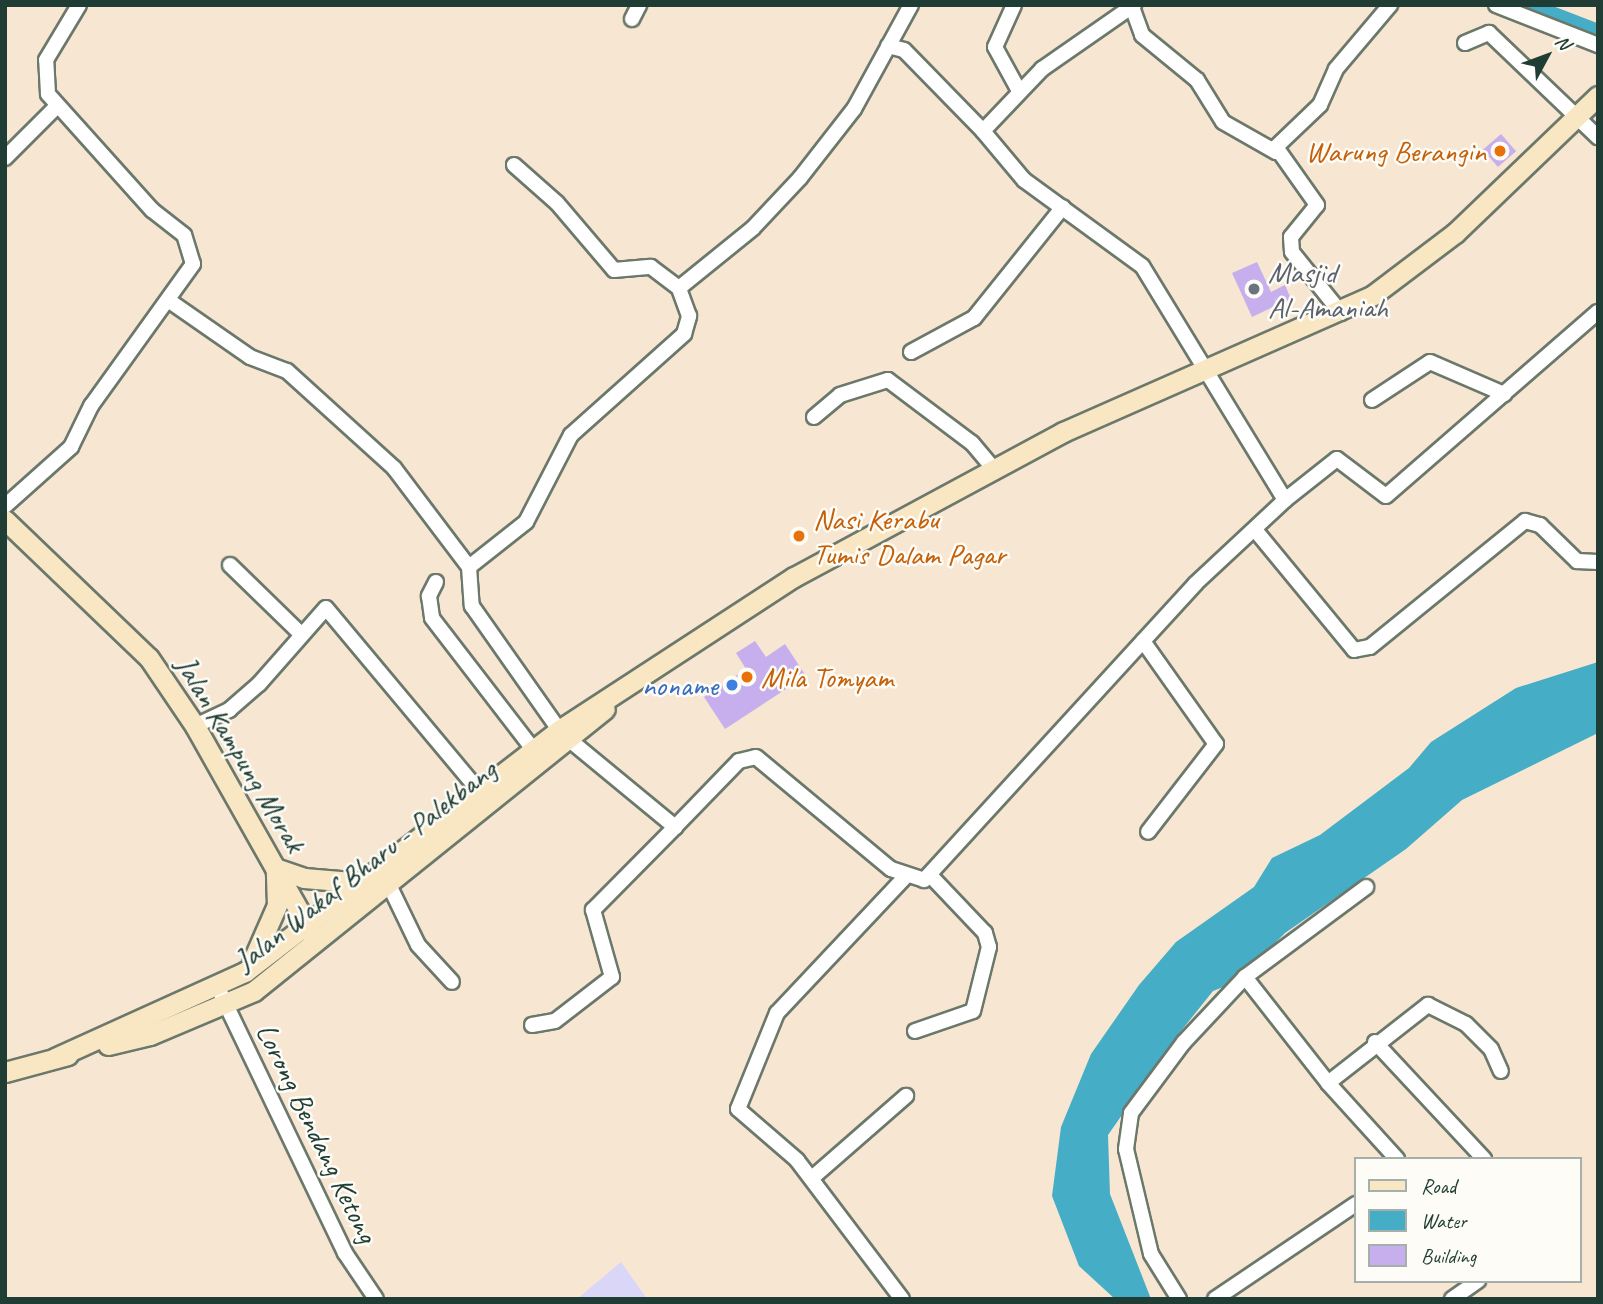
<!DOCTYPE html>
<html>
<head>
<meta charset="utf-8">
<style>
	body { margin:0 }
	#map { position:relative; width:1603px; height:1304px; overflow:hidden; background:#f7e6d1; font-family:Caveat,sans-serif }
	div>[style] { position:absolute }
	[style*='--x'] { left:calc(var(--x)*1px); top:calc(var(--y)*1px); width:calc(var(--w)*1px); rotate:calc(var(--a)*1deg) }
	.built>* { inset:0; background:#dad6f7 }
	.water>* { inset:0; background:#45adc5 }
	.canal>* { height:16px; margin:-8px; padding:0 8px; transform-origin:8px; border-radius:8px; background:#45adc5 }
	.building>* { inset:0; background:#c7afed; transform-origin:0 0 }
	.roads { filter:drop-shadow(2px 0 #6b786b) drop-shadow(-2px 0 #6b786b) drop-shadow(0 2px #6b786b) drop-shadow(0 -2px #6b786b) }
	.minor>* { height:14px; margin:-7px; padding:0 7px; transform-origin:7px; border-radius:7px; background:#fff }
	.secondary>* { height:19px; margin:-9.5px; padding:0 9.5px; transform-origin:9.5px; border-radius:9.5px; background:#f9e7c3 }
	.dots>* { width:19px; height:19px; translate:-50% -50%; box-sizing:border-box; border:4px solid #fdfcf7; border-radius:50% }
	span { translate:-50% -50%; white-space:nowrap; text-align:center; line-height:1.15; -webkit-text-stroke:5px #fdfcf7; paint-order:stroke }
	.food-label { font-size:30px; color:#c56008 }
	.right { translate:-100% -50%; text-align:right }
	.left { translate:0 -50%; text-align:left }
	.worship-label { font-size:30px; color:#5b616d }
	.shop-label { font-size:30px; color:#366cbe }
	.street-label { font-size:30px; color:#1f3d34 }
	.frame { position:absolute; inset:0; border:7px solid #1f3d34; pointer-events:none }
	.legend { position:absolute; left:1354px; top:1157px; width:228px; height:126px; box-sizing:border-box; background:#fdfcf7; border:2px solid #a4b0a9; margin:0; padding:9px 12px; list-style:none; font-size:21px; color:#1f3d34 }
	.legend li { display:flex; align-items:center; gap:14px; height:35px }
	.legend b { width:35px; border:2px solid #a4b0a9 }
	.north { position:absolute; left:1512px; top:21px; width:70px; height:70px; -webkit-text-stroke:5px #fdfcf7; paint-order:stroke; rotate:49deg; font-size:19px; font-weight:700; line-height:28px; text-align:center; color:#1f3d34 }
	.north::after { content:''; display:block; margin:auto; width:24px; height:32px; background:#1f3d34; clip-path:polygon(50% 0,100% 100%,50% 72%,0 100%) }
</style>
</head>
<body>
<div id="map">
	<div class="built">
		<div style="clip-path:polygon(621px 1262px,647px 1299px,577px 1299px)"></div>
	</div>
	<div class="water">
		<div style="clip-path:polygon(1598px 662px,1598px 733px,1462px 800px,1406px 849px,1285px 933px,1236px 982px,1213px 991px,1177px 1036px,1108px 1135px,1110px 1194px,1151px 1299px,1115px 1299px,1079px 1266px,1052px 1196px,1061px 1127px,1091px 1054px,1139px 985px,1176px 942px,1254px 887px,1272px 858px,1320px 835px,1409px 768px,1431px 742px,1516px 688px)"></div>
	</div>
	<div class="canal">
		<div style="--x:1528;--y:5;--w:75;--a:21.1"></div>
	</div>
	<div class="building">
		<div style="left:1501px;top:134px;width:23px;height:24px;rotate:49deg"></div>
		<div style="clip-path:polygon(1257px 262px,1271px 292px,1285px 285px,1291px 299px,1278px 305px,1274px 297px,1277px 305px,1252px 317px,1232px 273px)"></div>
		<div style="clip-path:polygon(755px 641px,766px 657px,785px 644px,806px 676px,725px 729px,704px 697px,746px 669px,736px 653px)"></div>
	</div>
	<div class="roads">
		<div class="minor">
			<div style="--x:1014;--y:5;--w:46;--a:114.3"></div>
			<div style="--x:995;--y:47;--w:48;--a:61.3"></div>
			<div style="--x:1496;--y:5;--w:110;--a:21.4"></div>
			<div style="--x:1132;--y:7;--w:30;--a:70"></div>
			<div style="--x:1142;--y:35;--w:71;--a:39.3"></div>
			<div style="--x:1197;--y:80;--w:49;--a:58.2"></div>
			<div style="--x:1223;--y:122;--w:61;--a:29.5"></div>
			<div style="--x:632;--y:19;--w:16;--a:-63"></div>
			<div style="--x:1465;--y:43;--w:26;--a:-23"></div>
			<div style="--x:1489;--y:33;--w:151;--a:43.7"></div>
			<div style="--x:888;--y:46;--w:16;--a:14"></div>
			<div style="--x:904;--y:50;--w:113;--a:45.7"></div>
			<div style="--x:983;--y:131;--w:86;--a:-46.4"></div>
			<div style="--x:1042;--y:69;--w:112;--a:-34.8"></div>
			<div style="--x:5;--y:158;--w:74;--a:-45"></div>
			<div style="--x:514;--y:165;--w:57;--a:41.5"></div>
			<div style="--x:557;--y:203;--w:88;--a:49.6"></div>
			<div style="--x:614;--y:270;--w:37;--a:-5"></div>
			<div style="--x:651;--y:267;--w:35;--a:37"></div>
			<div style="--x:168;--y:300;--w:100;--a:34.8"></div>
			<div style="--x:250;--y:357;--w:40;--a:21"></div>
			<div style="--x:287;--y:371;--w:144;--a:42.2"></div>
			<div style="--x:394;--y:468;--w:124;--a:52.9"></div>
			<div style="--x:469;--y:567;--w:39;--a:86"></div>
			<div style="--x:472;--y:606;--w:151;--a:54.9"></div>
			<div style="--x:1341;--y:313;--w:78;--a:-128.8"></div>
			<div style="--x:1292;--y:252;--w:15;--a:-94"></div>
			<div style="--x:1291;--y:237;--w:41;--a:-50.9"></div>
			<div style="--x:1317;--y:205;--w:71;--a:-125.3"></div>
			<div style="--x:1276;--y:147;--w:61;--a:-43.7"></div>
			<div style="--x:1320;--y:105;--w:39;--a:-66"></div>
			<div style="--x:1336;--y:69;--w:84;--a:-49.8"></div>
			<div style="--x:911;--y:352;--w:72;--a:-28.4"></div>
			<div style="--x:974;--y:318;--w:142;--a:-51.3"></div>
			<div style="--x:1372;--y:400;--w:69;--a:-33.2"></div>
			<div style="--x:1430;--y:362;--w:81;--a:23.4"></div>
			<div style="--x:814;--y:417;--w:34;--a:-40"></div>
			<div style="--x:840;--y:395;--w:50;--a:-17.4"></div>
			<div style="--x:888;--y:380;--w:105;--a:36.9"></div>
			<div style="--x:972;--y:443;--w:34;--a:50"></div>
			<div style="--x:1285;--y:500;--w:66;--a:-38.3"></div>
			<div style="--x:1337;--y:459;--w:61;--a:37.1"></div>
			<div style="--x:1386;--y:496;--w:281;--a:-41"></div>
			<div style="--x:5;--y:506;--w:89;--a:-41.8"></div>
			<div style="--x:71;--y:447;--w:46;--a:-64"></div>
			<div style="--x:91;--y:406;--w:175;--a:-54.3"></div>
			<div style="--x:193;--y:264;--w:30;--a:-107"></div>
			<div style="--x:184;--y:235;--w:41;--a:-142"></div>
			<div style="--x:152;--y:210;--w:156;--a:-131.9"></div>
			<div style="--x:48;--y:94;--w:34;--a:-93"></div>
			<div style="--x:46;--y:60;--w:64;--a:-59"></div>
			<div style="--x:1256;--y:531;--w:154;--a:50.5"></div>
			<div style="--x:1354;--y:650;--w:16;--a:-11"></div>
			<div style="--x:1370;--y:647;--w:200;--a:-39.1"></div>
			<div style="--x:1525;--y:521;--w:16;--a:15"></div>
			<div style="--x:1540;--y:525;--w:52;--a:44.2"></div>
			<div style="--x:1577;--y:561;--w:21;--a:3"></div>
			<div style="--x:230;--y:565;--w:98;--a:44.2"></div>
			<div style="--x:469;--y:567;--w:73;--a:-38.3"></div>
			<div style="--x:526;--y:522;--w:98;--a:-62.7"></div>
			<div style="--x:571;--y:435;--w:152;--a:-41.8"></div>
			<div style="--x:684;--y:334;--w:19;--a:-74"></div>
			<div style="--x:689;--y:316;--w:30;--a:-110"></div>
			<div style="--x:679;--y:288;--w:95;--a:-39"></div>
			<div style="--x:753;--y:228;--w:69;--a:-46.8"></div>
			<div style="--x:800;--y:178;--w:88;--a:-52"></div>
			<div style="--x:854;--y:109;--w:119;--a:-61.3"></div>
			<div style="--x:436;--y:582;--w:16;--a:117"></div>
			<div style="--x:429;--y:596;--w:22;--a:82"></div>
			<div style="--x:432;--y:618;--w:165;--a:52.4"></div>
			<div style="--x:1143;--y:641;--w:126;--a:54.7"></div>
			<div style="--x:1216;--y:744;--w:111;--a:127.7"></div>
			<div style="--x:195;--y:726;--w:38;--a:-25"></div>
			<div style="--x:229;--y:710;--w:40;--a:-41"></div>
			<div style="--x:259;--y:684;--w:101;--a:-48.6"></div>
			<div style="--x:326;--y:608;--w:240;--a:50.1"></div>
			<div style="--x:572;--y:742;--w:134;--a:39.5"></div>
			<div style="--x:675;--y:827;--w:92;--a:-45.9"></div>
			<div style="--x:739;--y:761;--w:17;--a:-13"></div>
			<div style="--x:756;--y:757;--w:175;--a:39.7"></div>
			<div style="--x:891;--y:869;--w:35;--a:18"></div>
			<div style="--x:924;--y:880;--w:401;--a:-47.5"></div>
			<div style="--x:1195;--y:584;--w:123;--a:-43"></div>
			<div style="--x:1285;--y:500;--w:274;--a:-121.4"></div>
			<div style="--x:1142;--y:266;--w:146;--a:-143.9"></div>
			<div style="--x:1024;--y:180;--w:64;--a:-129.9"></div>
			<div style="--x:390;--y:887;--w:64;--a:64.2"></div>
			<div style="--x:418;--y:945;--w:50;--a:47.4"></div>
			<div style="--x:1245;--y:977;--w:135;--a:51.9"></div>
			<div style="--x:1328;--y:1083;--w:127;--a:-38"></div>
			<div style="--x:1428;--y:1005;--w:42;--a:26.6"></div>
			<div style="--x:1466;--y:1024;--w:35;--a:45"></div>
			<div style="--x:1491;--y:1049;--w:24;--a:66"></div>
			<div style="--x:221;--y:994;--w:287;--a:64.4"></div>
			<div style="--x:345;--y:1253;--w:55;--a:56"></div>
			<div style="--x:532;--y:1025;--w:23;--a:-10"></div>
			<div style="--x:555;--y:1021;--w:72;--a:-37.7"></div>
			<div style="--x:612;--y:977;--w:70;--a:-105.8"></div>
			<div style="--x:593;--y:910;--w:117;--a:-45.3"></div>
			<div style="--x:915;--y:1031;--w:61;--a:-19"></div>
			<div style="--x:973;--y:1011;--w:66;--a:-76"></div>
			<div style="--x:989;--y:947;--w:15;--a:-106"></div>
			<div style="--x:985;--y:933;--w:79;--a:-133.5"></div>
			<div style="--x:1375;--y:1042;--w:160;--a:47"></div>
			<div style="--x:1328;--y:1083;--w:103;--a:47.8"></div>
			<div style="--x:812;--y:1178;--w:125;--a:-41.1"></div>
			<div style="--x:902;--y:1299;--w:174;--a:-127.1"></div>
			<div style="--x:797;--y:1160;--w:78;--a:-139.2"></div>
			<div style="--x:738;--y:1109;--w:104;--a:-67.9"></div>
			<div style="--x:777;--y:1013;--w:185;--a:-46.7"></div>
			<div style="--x:1179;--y:1299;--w:53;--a:-121.9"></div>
			<div style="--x:1151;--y:1254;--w:108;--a:-103.4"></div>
			<div style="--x:1126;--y:1149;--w:36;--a:-82"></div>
			<div style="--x:1131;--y:1113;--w:89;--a:-53.3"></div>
			<div style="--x:1184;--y:1042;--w:89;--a:-46.8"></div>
			<div style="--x:1245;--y:977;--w:151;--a:-36.6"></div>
			<div style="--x:1215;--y:1299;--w:170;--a:-34"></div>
			<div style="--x:1452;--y:1299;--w:32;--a:-35"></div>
		</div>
		<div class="secondary">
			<div style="--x:5;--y:520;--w:199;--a:43.8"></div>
			<div style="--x:149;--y:658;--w:82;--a:55.9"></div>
			<div style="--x:195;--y:726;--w:242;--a:60.6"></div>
			<div style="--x:275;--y:868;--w:31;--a:19"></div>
			<div style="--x:304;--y:878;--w:60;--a:4.8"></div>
			<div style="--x:252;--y:962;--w:62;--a:-66.3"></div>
			<div style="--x:277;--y:905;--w:33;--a:-92"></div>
			<div style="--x:108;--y:1045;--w:43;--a:-13.4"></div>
			<div style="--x:150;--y:1035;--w:113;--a:-22.9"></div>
			<div style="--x:254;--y:991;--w:450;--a:-38.8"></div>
			<div style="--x:55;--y:1058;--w:209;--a:-24.4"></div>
			<div style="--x:245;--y:972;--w:396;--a:-37.6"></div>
			<div style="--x:559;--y:730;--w:280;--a:-33.1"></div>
			<div style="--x:794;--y:577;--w:306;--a:-28.3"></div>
			<div style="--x:1063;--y:432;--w:339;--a:-23.8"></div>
			<div style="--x:1373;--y:295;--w:103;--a:-37.1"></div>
			<div style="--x:1455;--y:233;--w:198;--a:-43.8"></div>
			<div style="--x:5;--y:1072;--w:65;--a:-15.1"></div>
		</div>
	</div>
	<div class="dots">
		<div style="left:1500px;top:151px;background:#e8710a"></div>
		<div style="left:1254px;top:289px;background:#6b7280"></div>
		<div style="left:799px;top:536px;background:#e8710a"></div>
		<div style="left:747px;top:677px;background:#e8710a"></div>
		<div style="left:732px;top:685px;background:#3f7fe0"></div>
	</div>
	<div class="food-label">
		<span class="right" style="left:1486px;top:151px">Warung Berangin</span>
		<span class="left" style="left:813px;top:536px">Nasi Kerabu<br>Tumis Dalam Pagar</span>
		<span class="left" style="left:761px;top:677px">Mila Tomyam</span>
	</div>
	<div class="worship-label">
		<span class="left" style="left:1268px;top:289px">Masjid<br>Al-Amaniah</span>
	</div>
	<div class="shop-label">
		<span class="right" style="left:718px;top:685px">noname</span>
	</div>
	<div class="street-label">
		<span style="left:241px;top:754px;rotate:59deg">Jalan Kampung Morak</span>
		<span style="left:365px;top:865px;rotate:-38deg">Jalan Wakaf Bharu - Palekbang</span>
		<span style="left:317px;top:1133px;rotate:64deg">Lorong Bendang Ketong</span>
	</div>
	<div class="frame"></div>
	<ul class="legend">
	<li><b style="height:9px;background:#f9e7c3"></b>Road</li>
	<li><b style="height:19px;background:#45adc5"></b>Water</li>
	<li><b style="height:19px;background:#c7afed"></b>Building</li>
	</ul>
	<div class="north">N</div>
</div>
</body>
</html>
